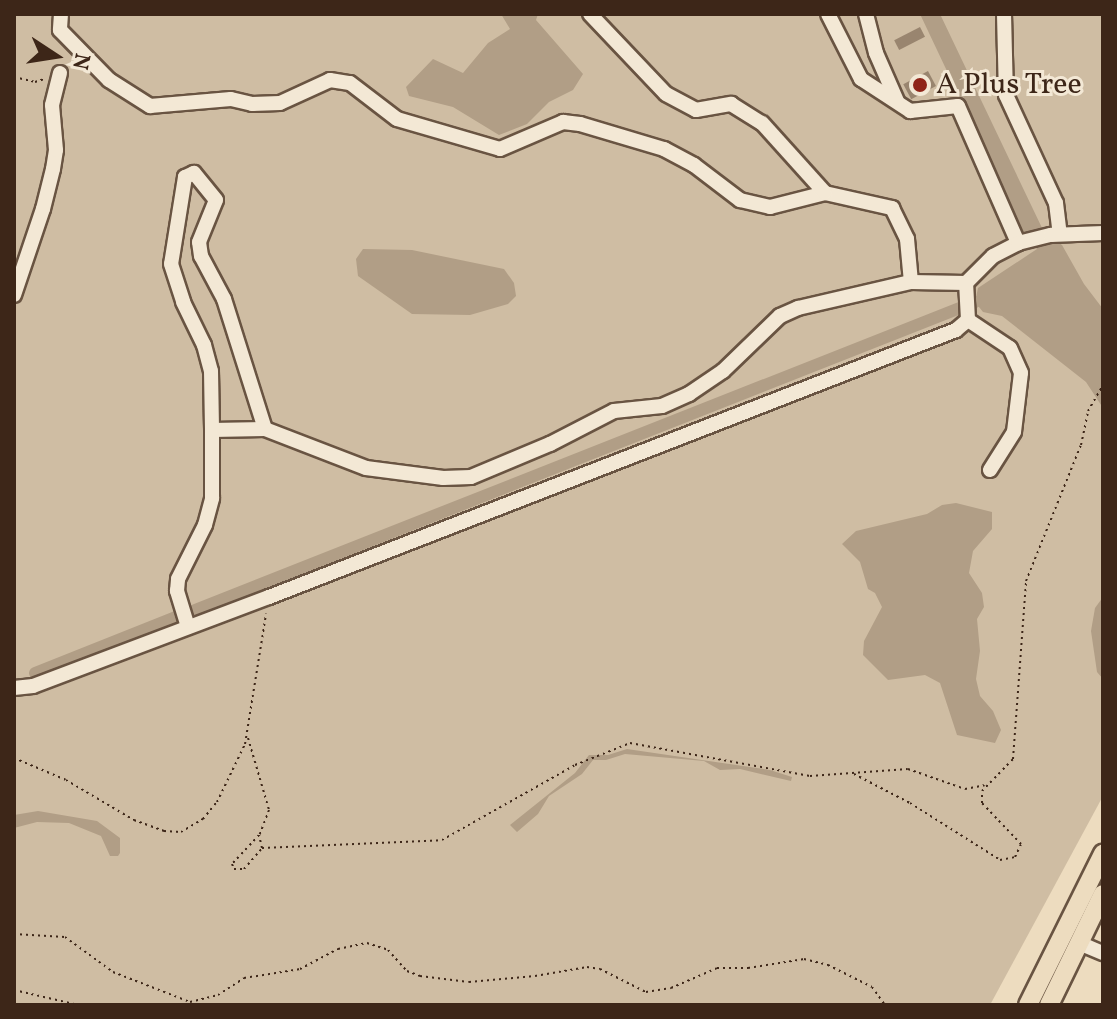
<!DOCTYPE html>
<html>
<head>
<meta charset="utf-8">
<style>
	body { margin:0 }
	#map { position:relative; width:1117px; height:1019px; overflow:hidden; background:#eddcbf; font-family:Vollkorn,serif }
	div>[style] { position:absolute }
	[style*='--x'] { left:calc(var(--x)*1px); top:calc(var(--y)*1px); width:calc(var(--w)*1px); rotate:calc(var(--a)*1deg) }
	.green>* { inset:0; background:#cfbda3 }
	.water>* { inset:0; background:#b19e86 }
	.canal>* { height:12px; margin:-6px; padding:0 6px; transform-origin:6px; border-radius:6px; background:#b19e86 }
	.building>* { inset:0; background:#99856f; transform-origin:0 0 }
	.path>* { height:2px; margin-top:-1px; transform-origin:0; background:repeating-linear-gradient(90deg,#3d2618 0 2px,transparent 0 6px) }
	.roads { filter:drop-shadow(2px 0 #695442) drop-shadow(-2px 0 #695442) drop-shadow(0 2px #695442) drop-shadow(0 -2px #695442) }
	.minor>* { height:14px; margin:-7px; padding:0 7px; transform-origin:7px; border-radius:7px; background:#f3e8d5 }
	.major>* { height:18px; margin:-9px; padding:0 9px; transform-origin:9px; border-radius:9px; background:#eddcbf }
	.dots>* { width:22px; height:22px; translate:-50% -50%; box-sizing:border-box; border:4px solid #f3e8d5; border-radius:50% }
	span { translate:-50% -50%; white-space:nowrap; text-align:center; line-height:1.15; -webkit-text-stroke:6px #f3e8d5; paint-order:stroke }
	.poi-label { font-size:30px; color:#3d2618 }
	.left { translate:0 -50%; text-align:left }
	.frame { position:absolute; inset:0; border:16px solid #3d2618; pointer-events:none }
	.north { position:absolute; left:16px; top:16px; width:80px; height:80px; -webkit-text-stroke:6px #f3e8d5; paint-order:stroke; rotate:102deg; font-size:22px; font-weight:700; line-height:32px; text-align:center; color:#3d2618 }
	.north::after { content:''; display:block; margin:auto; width:28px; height:36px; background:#3d2618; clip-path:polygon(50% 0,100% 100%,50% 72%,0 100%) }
</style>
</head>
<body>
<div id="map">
	<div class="green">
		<div style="clip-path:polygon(14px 14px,1103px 14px,1103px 796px,990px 1005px,14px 1005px)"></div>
	</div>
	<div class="water">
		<div style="clip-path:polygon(501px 14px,538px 14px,536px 20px,583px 74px,573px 90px,549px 102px,527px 124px,499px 135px,453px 107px,409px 96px,406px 87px,433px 59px,463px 73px,488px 43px,510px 29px)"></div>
		<div style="clip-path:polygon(920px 14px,940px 14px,1043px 230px,1062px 245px,1084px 284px,1103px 309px,1103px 408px,1086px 382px,1002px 316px,983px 312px,975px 302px,978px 288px,1037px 249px,1024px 234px)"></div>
		<div style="clip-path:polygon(363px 249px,412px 250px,504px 269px,514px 283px,516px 296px,508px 304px,470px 315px,412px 314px,358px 276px,356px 259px)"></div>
		<div style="clip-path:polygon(956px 503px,992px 512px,992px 529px,973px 551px,969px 573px,982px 593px,984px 607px,977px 619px,980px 651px,976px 679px,980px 696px,993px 711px,1001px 730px,995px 743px,957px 735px,940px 683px,925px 675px,888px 680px,863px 655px,864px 641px,882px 607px,875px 593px,868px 589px,860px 562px,842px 544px,856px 531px,927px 514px,942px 505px)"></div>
		<div style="clip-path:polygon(1103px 597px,1103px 679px,1097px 672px,1091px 631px,1095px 608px)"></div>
		<div style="clip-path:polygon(627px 749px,770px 770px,792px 777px,791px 781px,740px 769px,720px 770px,704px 761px,625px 754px,606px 760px,593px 760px,582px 774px,549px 796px,538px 814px,517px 832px,510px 825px,575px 773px,589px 755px,608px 755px)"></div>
		<div style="clip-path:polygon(38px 811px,97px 821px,120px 838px,120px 853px,118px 856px,110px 856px,101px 836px,69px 823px,37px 822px,14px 828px,14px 815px)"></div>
	</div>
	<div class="canal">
		<div style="--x:195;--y:610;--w:839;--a:-21.55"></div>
		<div style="--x:35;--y:673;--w:152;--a:-21.7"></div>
	</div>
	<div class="building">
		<div style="left:920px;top:27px;width:11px;height:29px;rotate:63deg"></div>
		<div style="left:928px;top:71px;width:17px;height:28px;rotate:62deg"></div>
	</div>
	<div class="path">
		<div style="--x:14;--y:77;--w:22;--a:13"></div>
		<div style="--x:35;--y:82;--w:9;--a:-18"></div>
		<div style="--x:248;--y:738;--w:75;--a:73.7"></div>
		<div style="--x:269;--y:810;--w:26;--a:111"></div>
		<div style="--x:14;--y:758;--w:56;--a:22.9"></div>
		<div style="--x:66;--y:780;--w:79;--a:30.5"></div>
		<div style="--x:134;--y:820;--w:32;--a:20"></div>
		<div style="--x:164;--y:831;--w:17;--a:3"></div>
		<div style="--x:181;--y:832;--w:26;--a:-31"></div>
		<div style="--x:203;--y:819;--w:22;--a:-51"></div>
		<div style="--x:217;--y:802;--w:64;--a:-64.2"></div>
		<div style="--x:245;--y:744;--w:132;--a:-80.8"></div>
		<div style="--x:854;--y:774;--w:63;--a:27.4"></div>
		<div style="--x:910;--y:803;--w:107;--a:32.3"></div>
		<div style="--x:1000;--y:860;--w:15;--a:-11"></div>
		<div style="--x:1015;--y:857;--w:14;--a:-65"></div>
		<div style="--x:1021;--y:844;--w:57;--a:-133.6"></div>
		<div style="--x:982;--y:803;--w:12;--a:-90"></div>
		<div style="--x:982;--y:791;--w:45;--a:-45.9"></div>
		<div style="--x:1013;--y:759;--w:178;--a:-85.8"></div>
		<div style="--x:1026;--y:581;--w:147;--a:-68"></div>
		<div style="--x:1081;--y:445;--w:35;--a:-78"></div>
		<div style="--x:1088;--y:411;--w:30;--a:-60"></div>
		<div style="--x:262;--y:848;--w:13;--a:-103"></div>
		<div style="--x:259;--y:835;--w:40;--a:133"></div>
		<div style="--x:232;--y:864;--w:5;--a:68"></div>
		<div style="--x:234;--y:869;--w:10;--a:0"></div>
		<div style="--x:244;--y:869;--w:28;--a:-49"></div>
		<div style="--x:262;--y:848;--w:180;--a:-2.5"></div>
		<div style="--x:442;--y:840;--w:153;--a:-29.4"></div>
		<div style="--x:575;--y:765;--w:59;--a:-21.8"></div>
		<div style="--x:630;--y:743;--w:183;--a:10.4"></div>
		<div style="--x:810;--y:776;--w:98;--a:-4.1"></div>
		<div style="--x:908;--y:769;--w:60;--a:19.3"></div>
		<div style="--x:965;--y:789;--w:20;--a:-11"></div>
		<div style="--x:14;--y:934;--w:51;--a:3.4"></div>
		<div style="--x:65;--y:937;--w:59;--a:36.1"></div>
		<div style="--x:113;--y:972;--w:83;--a:21.3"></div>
		<div style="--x:190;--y:1002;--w:29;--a:-14"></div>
		<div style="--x:218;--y:995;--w:31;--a:-33"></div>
		<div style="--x:244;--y:978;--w:57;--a:-9.1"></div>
		<div style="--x:300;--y:969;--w:43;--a:-27.8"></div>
		<div style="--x:338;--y:949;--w:30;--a:-12"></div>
		<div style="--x:367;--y:943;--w:22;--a:18"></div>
		<div style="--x:388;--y:950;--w:28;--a:48"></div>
		<div style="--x:407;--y:971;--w:14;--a:21"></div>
		<div style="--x:420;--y:976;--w:49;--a:7"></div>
		<div style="--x:469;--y:982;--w:66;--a:-5.2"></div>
		<div style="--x:535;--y:976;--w:53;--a:-9.8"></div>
		<div style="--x:587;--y:967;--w:13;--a:9"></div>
		<div style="--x:600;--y:969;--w:51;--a:26.6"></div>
		<div style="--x:646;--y:992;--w:25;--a:-9"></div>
		<div style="--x:671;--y:988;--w:50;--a:-23.5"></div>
		<div style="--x:717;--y:968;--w:31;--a:0"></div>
		<div style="--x:748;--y:968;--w:57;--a:-9.1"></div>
		<div style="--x:804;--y:959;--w:25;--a:14"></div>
		<div style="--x:828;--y:965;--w:49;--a:26.6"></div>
		<div style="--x:872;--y:987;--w:22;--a:54"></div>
		<div style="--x:14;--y:990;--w:66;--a:13.2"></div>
	</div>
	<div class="roads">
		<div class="minor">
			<div style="--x:61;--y:14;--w:16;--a:94"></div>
			<div style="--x:60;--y:30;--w:70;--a:45.6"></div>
			<div style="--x:109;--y:80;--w:49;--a:32.4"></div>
			<div style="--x:150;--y:106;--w:81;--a:-4.9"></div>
			<div style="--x:231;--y:99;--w:22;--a:13"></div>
			<div style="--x:252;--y:104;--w:28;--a:-2"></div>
			<div style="--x:280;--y:103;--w:55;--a:-24.7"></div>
			<div style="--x:330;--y:80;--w:20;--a:9"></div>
			<div style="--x:350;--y:83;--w:59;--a:37.5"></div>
			<div style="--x:397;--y:119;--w:107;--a:16.2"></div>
			<div style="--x:500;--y:149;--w:69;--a:-23.2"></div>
			<div style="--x:563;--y:122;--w:17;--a:7"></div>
			<div style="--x:580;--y:124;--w:88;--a:16.6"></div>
			<div style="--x:664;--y:149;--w:34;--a:28"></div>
			<div style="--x:694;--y:165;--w:58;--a:37.3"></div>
			<div style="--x:740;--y:200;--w:31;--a:13"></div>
			<div style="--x:770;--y:207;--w:57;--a:-14.3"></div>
			<div style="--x:825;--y:193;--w:69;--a:12.6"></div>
			<div style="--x:892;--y:208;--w:34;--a:64"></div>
			<div style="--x:907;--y:239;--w:43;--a:84.7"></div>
			<div style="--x:590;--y:14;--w:110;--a:46.5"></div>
			<div style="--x:666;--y:94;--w:34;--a:28"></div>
			<div style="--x:696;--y:110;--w:36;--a:-10"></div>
			<div style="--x:731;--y:104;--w:36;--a:32"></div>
			<div style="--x:762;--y:123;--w:94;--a:48"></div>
			<div style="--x:828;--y:14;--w:73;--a:63.1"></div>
			<div style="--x:861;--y:79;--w:59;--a:33.1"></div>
			<div style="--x:910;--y:111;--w:48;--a:-5.9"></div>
			<div style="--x:958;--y:106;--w:150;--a:66.3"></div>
			<div style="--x:866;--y:14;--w:40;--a:75.6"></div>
			<div style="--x:876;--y:53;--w:52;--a:66.4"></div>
			<div style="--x:1004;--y:14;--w:81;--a:88.6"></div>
			<div style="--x:1006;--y:95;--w:119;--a:65.2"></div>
			<div style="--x:1056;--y:203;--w:31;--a:83"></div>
			<div style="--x:14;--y:295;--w:91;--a:-71.4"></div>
			<div style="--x:43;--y:209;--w:41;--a:-76"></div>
			<div style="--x:53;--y:169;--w:19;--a:-81"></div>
			<div style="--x:56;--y:150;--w:45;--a:-95.1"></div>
			<div style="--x:52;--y:105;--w:33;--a:-76"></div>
			<div style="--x:968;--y:320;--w:37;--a:-93"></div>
			<div style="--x:966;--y:283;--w:38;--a:-45"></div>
			<div style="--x:993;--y:256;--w:28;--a:-27"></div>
			<div style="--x:1018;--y:243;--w:34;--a:-14"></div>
			<div style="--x:1051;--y:235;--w:52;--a:-2.2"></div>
			<div style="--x:968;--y:320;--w:50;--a:33.7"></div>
			<div style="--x:1010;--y:348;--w:27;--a:66"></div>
			<div style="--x:1021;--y:373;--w:59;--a:96.8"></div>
			<div style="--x:1014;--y:432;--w:45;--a:122.3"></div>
			<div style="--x:265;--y:429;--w:108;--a:21.1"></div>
			<div style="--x:366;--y:468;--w:78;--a:7.4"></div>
			<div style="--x:443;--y:478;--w:28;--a:-2"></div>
			<div style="--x:471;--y:477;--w:86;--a:-22.7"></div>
			<div style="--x:550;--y:444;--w:72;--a:-27.3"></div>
			<div style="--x:614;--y:411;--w:48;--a:-5.9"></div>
			<div style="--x:662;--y:406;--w:30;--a:-24"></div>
			<div style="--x:689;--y:394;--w:41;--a:-34.1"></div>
			<div style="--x:723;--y:371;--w:79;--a:-44"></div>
			<div style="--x:780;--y:316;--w:20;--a:-24"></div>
			<div style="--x:798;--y:308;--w:116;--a:-13"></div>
			<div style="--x:911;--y:282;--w:55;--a:1"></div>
			<div style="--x:188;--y:627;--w:38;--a:-107"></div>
			<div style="--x:177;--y:591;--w:12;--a:-85"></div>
			<div style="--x:178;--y:579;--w:60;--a:-63.4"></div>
			<div style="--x:205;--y:525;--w:28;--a:-75"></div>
			<div style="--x:212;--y:498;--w:68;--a:-90"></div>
			<div style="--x:212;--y:430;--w:53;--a:-1.1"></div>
			<div style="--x:265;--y:429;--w:136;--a:-107.5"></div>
			<div style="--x:224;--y:299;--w:49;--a:-118.1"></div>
			<div style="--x:201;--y:256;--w:14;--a:-98"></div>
			<div style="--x:199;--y:242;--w:45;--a:-68"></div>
			<div style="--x:216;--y:200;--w:35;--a:-129"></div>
			<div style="--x:194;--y:173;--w:10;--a:156"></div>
			<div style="--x:185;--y:177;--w:88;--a:99.1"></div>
			<div style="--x:171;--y:264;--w:40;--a:72"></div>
			<div style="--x:183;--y:302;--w:48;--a:64"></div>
			<div style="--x:204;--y:345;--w:27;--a:75"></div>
			<div style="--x:211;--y:371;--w:59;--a:89"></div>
			<div style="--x:14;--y:688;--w:19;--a:-6"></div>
			<div style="--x:33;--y:686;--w:252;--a:-20.7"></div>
			<div style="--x:269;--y:597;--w:737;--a:-21.24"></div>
			<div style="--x:956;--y:330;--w:16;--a:-40"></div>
			<div style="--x:1079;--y:943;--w:26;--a:23"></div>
		</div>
		<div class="major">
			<div style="--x:1028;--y:1005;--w:169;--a:-63.6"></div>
			<div style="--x:1049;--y:1005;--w:123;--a:-64.1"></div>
		</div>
	</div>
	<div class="dots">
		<div style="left:920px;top:85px;background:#8f2418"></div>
	</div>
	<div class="poi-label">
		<span class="left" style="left:936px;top:85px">A Plus Tree</span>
	</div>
	<div class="frame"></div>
	<div class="north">N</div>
</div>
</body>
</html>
